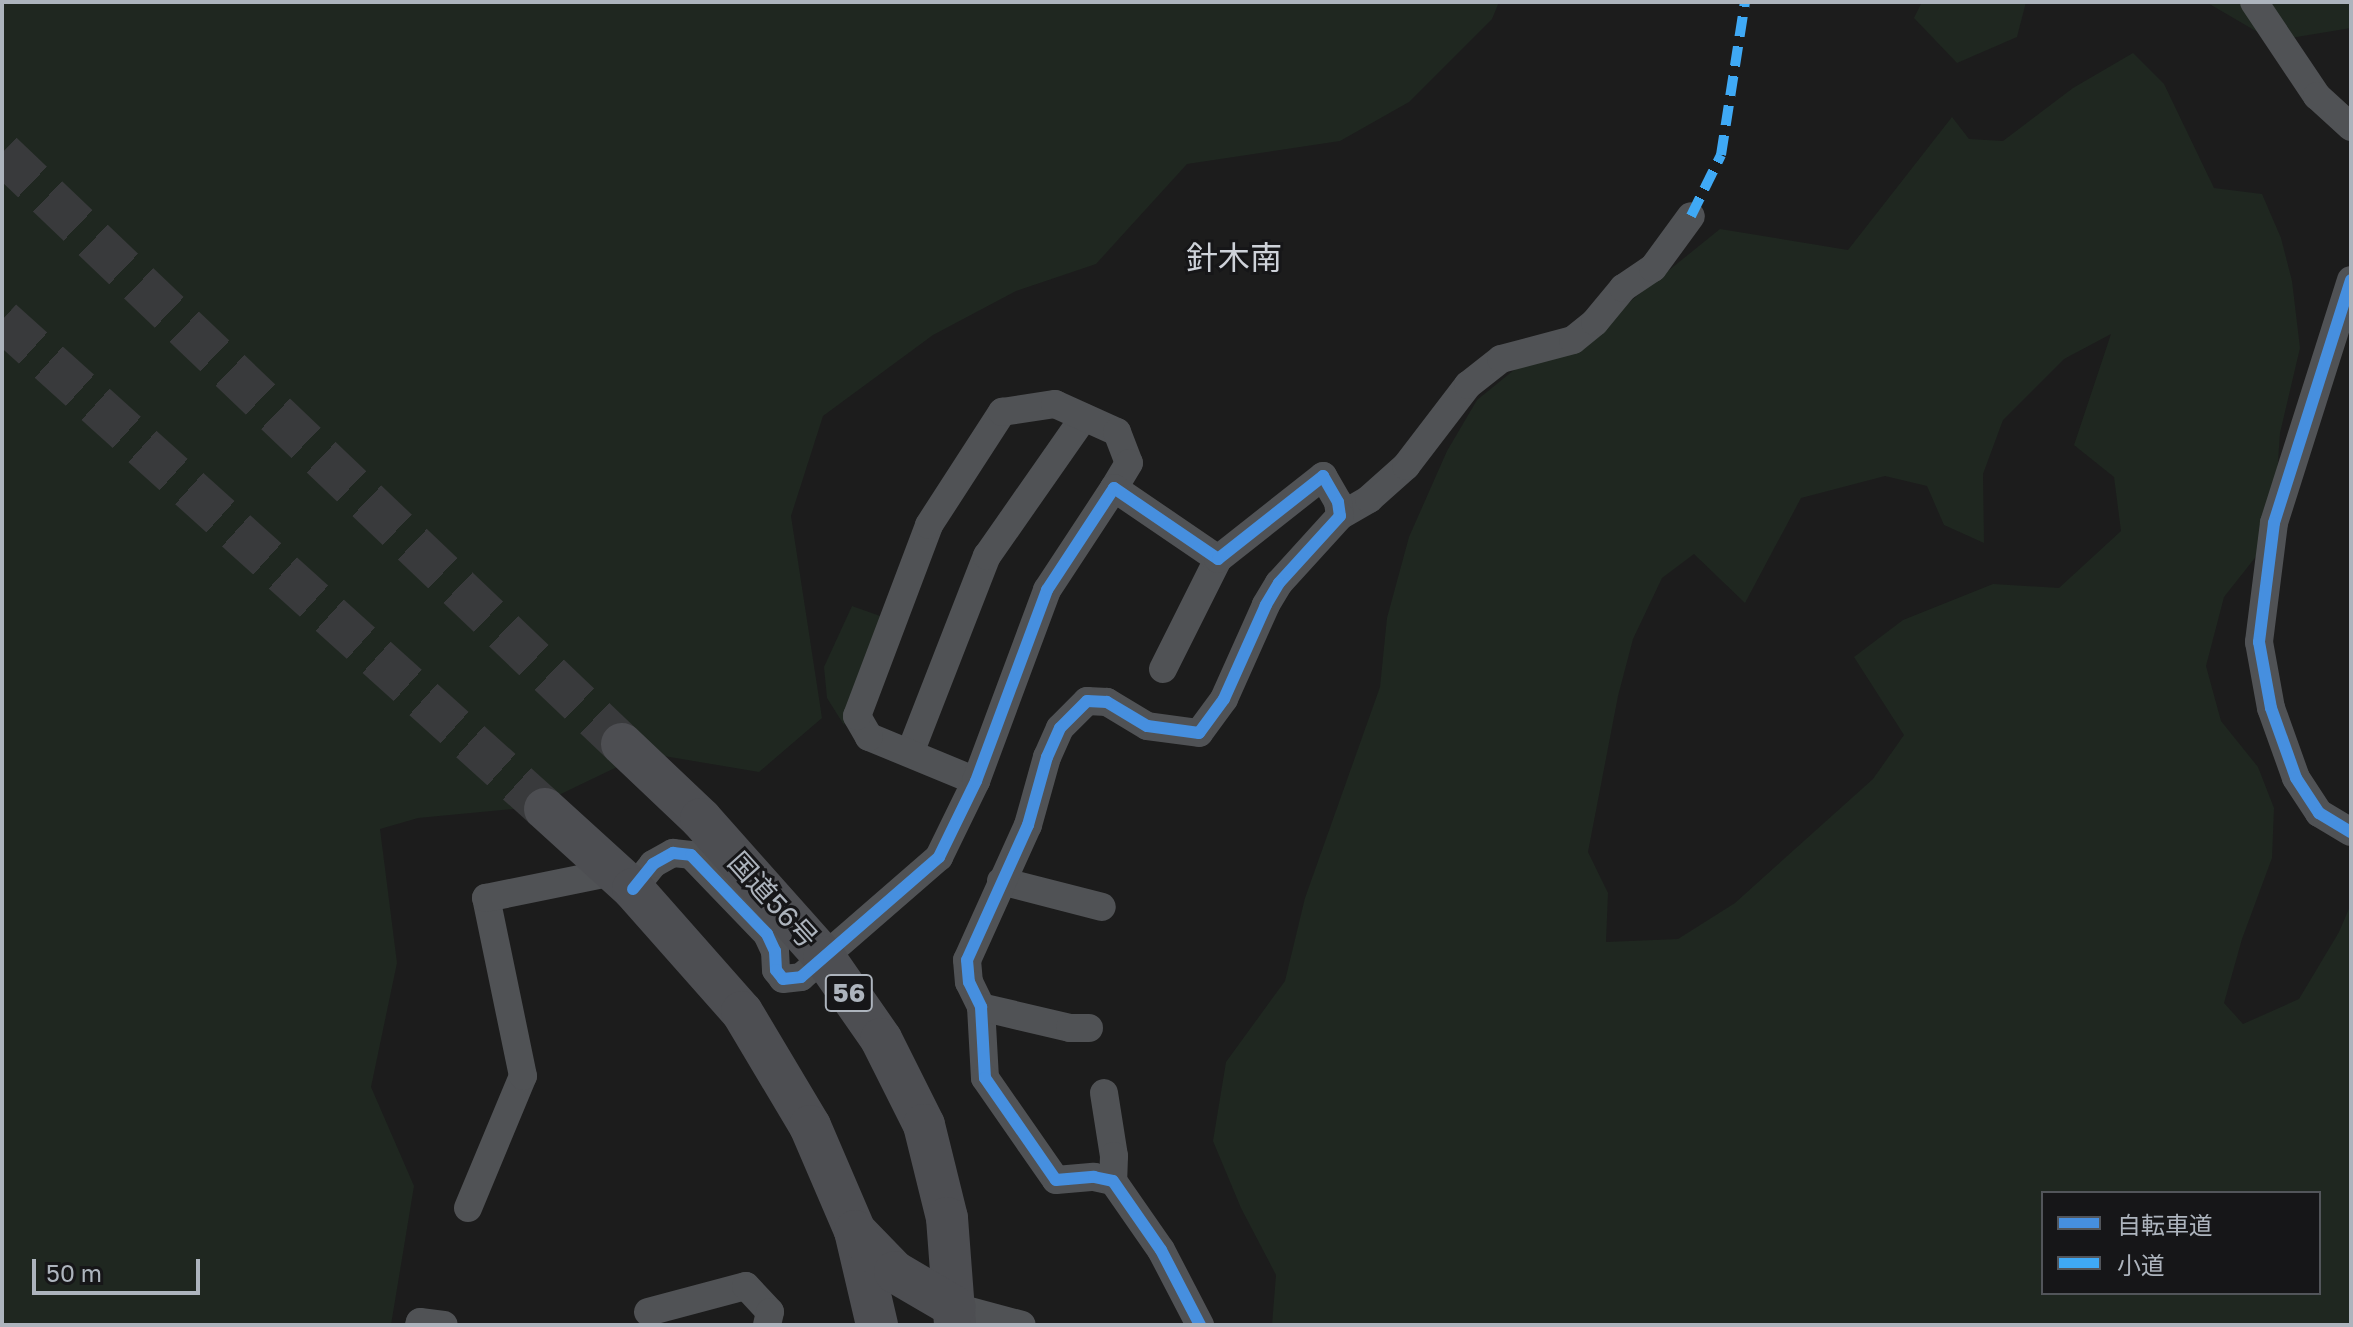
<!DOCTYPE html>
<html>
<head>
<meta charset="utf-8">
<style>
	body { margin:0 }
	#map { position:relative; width:2353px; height:1327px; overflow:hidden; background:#1c1c1c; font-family:"Golos Text","Noto Sans JP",sans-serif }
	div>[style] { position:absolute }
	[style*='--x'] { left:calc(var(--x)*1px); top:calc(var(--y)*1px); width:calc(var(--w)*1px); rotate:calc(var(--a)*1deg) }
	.green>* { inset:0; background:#1f2720 }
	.highway-tunnel>* { height:42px; margin-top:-21px; transform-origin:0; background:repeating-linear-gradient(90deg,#393a3c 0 42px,transparent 0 63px) }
	.minor>* { height:28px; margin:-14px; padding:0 14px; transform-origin:14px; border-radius:14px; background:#505255 }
	.highway>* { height:42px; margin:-21px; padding:0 21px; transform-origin:21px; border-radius:21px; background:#4d4e52 }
	.quiet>* { height:10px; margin-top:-5px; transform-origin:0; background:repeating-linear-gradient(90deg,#3fa9f5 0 20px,transparent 0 30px) }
	.cycleway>* { height:12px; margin:-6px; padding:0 6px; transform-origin:6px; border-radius:6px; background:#468fdf }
	span { translate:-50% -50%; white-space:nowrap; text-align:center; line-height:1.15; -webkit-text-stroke:6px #161618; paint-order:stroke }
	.shield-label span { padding:2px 6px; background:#161618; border:2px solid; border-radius:6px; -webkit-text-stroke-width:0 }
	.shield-label { font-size:26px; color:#adb4bd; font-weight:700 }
	.street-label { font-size:28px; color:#adb4bd }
	.quarter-label { font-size:32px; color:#ced2d9 }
	.frame { position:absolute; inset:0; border:4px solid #adb4bd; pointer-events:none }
	.legend { position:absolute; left:2041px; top:1191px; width:280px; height:104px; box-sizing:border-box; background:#161618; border:2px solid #52555a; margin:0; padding:10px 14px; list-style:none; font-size:24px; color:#adb4bd }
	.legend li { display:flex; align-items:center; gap:16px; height:40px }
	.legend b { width:40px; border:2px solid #52555a }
	.scale { position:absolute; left:32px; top:1259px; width:168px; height:36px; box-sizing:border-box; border:4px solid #adb4bd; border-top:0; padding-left:10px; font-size:24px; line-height:28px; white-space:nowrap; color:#adb4bd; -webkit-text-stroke:6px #161618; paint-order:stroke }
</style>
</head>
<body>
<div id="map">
	<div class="green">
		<div style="clip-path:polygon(2px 2px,1499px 2px,1492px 19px,1409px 102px,1340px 141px,1187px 164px,1096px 264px,1016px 291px,933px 335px,823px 416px,791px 516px,822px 718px,759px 772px,646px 753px,534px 807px,418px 818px,380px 829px,397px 963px,371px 1087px,414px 1186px,391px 1325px,2px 1325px)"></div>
		<div style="clip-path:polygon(1922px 2px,2026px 2px,2017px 37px,1957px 63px,1914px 18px)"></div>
		<div style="clip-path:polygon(2206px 2px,2351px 2px,2351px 28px,2273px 41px)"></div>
		<div style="clip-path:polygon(evenodd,2133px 53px,2164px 84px,2214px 188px,2262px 194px,2281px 238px,2292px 281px,2300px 348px,2280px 433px,2273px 535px,2224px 597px,2206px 666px,2221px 721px,2258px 767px,2274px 808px,2272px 858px,2242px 939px,2224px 1003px,2243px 1024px,2299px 999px,2339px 932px,2351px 904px,2351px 1325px,1272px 1325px,1276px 1275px,1241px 1208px,1213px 1141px,1226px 1062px,1285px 981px,1305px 898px,1380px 687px,1387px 618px,1409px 537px,1447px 451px,1477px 400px,1546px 344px,1596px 329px,1720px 229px,1848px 250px,1952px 117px,1969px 139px,2003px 141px,2073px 88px,2133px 53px,2111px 334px,2074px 445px,2114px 477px,2121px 531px,2059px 588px,1993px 584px,1903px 620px,1854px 657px,1904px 735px,1873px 779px,1735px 903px,1678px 939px,1606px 942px,1608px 893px,1588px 852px,1618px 696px,1633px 639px,1662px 578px,1694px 554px,1745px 603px,1801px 498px,1885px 476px,1927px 486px,1944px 525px,1984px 543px,1983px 474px,2003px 420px,2064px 359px,2111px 334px,2133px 53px,2043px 1193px,2319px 1193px,2319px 1293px,2043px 1293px,2043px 1193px)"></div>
		<div style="clip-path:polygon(852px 606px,883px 617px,844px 725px,827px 698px,824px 667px)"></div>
	</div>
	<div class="highway-tunnel">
		<div style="--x:2;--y:153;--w:857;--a:43.63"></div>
		<div style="--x:2;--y:320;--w:731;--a:42"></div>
	</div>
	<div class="minor">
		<div style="--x:2254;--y:2;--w:113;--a:56.2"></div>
		<div style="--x:2317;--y:96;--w:46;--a:42.4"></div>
		<div style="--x:2351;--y:280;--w:255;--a:107.6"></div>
		<div style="--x:2274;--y:523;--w:120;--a:97.2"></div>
		<div style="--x:2259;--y:642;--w:67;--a:79.7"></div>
		<div style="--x:2271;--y:708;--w:74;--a:70.3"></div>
		<div style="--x:2296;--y:778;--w:42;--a:56.7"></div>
		<div style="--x:2319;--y:813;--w:37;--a:31"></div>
		<div style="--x:1340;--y:516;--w:34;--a:-30"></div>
		<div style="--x:1369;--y:499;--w:50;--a:-41.7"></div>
		<div style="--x:1406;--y:466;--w:102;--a:-52.6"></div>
		<div style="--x:1468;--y:385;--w:42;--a:-38.2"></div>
		<div style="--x:1501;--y:359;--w:74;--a:-14.8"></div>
		<div style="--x:1573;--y:340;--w:28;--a:-39"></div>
		<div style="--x:1595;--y:322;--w:44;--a:-50.5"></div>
		<div style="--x:1623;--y:288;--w:36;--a:-34"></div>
		<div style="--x:1653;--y:268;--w:64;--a:-53.8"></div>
		<div style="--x:1163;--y:669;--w:123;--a:-63.4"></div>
		<div style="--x:910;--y:753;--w:212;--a:-68.7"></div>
		<div style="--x:987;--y:556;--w:169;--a:-55.1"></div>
		<div style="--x:976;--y:781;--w:116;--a:-157.6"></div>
		<div style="--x:869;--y:737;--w:24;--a:-120"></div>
		<div style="--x:857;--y:716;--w:204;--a:-69.3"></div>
		<div style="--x:929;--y:525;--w:135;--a:-57.1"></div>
		<div style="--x:1002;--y:412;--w:54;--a:-8.6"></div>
		<div style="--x:1055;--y:404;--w:68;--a:24.3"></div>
		<div style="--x:1117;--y:432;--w:33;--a:69"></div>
		<div style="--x:1129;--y:463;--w:29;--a:121"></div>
		<div style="--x:1001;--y:881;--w:104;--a:14.4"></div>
		<div style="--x:633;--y:889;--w:32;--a:-51"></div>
		<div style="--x:653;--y:864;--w:23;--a:-29"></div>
		<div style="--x:673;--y:853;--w:18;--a:6"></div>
		<div style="--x:691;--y:855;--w:110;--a:46.1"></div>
		<div style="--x:767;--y:934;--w:19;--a:65"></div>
		<div style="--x:775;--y:951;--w:19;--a:87"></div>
		<div style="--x:776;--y:970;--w:11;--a:52"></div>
		<div style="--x:783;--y:979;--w:18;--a:-6"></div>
		<div style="--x:801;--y:977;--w:183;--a:-41"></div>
		<div style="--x:939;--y:857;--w:85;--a:-64"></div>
		<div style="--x:976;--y:781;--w:204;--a:-69.6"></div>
		<div style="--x:1047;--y:590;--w:122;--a:-56.7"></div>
		<div style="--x:1114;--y:488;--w:126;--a:34.3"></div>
		<div style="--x:1218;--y:559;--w:134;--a:-38.3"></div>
		<div style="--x:1323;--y:476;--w:30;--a:60"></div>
		<div style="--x:1338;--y:502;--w:14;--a:82"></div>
		<div style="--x:1340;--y:516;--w:91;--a:132.3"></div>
		<div style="--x:1279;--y:583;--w:26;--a:121"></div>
		<div style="--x:1266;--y:605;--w:103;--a:114.1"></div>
		<div style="--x:1224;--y:699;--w:42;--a:126.3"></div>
		<div style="--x:1199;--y:733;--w:52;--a:-172.3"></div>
		<div style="--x:1147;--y:726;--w:47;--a:-149"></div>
		<div style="--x:1107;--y:702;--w:20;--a:-177"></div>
		<div style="--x:1087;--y:701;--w:38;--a:135"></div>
		<div style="--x:1060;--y:728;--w:32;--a:114"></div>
		<div style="--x:1047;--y:757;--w:71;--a:105.6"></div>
		<div style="--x:1028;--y:825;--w:148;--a:114.3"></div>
		<div style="--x:967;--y:960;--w:22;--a:85"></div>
		<div style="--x:969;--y:982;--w:28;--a:64"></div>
		<div style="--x:981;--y:1007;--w:71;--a:86.8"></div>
		<div style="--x:985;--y:1078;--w:124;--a:55.2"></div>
		<div style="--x:1056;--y:1180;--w:38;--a:-5"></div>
		<div style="--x:1094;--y:1177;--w:19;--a:12"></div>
		<div style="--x:1113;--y:1181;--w:84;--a:55.2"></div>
		<div style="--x:1161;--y:1250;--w:85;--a:62.5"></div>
		<div style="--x:981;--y:1007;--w:91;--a:13.3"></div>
		<div style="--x:1070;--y:1028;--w:19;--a:0"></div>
		<div style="--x:1104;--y:1093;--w:64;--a:81"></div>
		<div style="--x:1114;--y:1156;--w:25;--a:92"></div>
		<div style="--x:468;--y:1208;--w:143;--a:-67.4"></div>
		<div style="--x:523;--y:1076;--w:182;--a:-101.7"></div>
		<div style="--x:486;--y:898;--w:131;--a:-11.5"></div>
		<div style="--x:955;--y:1307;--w:69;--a:15"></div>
		<div style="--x:648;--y:1312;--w:101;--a:-14.9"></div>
		<div style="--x:746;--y:1286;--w:35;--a:47"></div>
		<div style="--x:770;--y:1312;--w:13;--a:103"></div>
		<div style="--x:419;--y:1325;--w:3;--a:-72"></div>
		<div style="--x:420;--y:1322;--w:24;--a:7"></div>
	</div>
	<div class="highway">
		<div style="--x:622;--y:744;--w:109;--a:43.5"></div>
		<div style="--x:701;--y:819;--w:185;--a:48.3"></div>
		<div style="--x:824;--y:957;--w:100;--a:55.2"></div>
		<div style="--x:881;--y:1039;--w:96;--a:63.4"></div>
		<div style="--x:924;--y:1125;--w:96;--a:76.1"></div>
		<div style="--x:947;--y:1218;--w:107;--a:85.7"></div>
		<div style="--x:545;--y:809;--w:119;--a:42.3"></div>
		<div style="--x:633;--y:889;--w:164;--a:48.5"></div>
		<div style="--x:742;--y:1012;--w:133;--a:59.2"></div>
		<div style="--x:810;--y:1126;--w:114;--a:66.8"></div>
		<div style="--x:855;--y:1231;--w:97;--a:76.8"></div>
		<div style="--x:855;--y:1231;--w:57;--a:45.7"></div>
		<div style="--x:895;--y:1272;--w:69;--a:30.3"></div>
	</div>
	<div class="quiet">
		<div style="--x:1691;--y:216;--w:68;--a:-63.8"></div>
		<div style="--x:1721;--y:155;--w:155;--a:-81.1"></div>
	</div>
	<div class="cycleway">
		<div style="--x:2351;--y:280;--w:255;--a:107.6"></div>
		<div style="--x:2274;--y:523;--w:120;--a:97.2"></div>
		<div style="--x:2259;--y:642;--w:67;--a:79.7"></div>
		<div style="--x:2271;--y:708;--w:74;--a:70.3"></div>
		<div style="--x:2296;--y:778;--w:42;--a:56.7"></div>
		<div style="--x:2319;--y:813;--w:37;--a:31"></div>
		<div style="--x:633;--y:889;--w:32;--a:-51"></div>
		<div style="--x:653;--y:864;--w:23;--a:-29"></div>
		<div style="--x:673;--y:853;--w:18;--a:6"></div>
		<div style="--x:691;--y:855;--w:110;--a:46.1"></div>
		<div style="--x:767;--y:934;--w:19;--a:65"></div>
		<div style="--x:775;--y:951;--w:19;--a:87"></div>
		<div style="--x:776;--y:970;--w:11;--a:52"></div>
		<div style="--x:783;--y:979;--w:18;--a:-6"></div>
		<div style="--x:801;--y:977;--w:183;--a:-41"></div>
		<div style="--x:939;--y:857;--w:85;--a:-64"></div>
		<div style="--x:976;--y:781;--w:204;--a:-69.6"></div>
		<div style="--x:1047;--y:590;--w:122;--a:-56.7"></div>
		<div style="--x:1114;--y:488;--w:126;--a:34.3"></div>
		<div style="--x:1218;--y:559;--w:134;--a:-38.3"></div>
		<div style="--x:1323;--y:476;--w:30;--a:60"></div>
		<div style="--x:1338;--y:502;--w:14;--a:82"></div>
		<div style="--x:1340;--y:516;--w:91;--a:132.3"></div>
		<div style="--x:1279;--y:583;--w:26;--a:121"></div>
		<div style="--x:1266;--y:605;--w:103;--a:114.1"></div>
		<div style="--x:1224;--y:699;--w:42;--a:126.3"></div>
		<div style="--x:1199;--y:733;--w:52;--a:-172.3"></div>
		<div style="--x:1147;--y:726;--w:47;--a:-149"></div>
		<div style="--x:1107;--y:702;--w:20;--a:-177"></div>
		<div style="--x:1087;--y:701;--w:38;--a:135"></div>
		<div style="--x:1060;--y:728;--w:32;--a:114"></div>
		<div style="--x:1047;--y:757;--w:71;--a:105.6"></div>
		<div style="--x:1028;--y:825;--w:148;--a:114.3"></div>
		<div style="--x:967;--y:960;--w:22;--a:85"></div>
		<div style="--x:969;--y:982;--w:28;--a:64"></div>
		<div style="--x:981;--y:1007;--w:71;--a:86.8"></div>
		<div style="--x:985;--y:1078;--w:124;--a:55.2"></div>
		<div style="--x:1056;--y:1180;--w:38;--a:-5"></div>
		<div style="--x:1094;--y:1177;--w:19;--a:12"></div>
		<div style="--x:1113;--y:1181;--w:84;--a:55.2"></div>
		<div style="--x:1161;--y:1250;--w:85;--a:62.5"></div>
	</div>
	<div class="shield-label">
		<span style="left:849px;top:993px">56</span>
	</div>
	<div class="street-label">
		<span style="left:773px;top:900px;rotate:48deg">国道56号</span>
	</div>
	<div class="quarter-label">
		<span style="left:1234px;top:257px">針木南</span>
	</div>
	<div class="frame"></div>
	<ul class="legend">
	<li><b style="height:10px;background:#468fdf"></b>自転車道</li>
	<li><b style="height:10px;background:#3fa9f5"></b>小道</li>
	</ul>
	<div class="scale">50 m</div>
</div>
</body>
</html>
